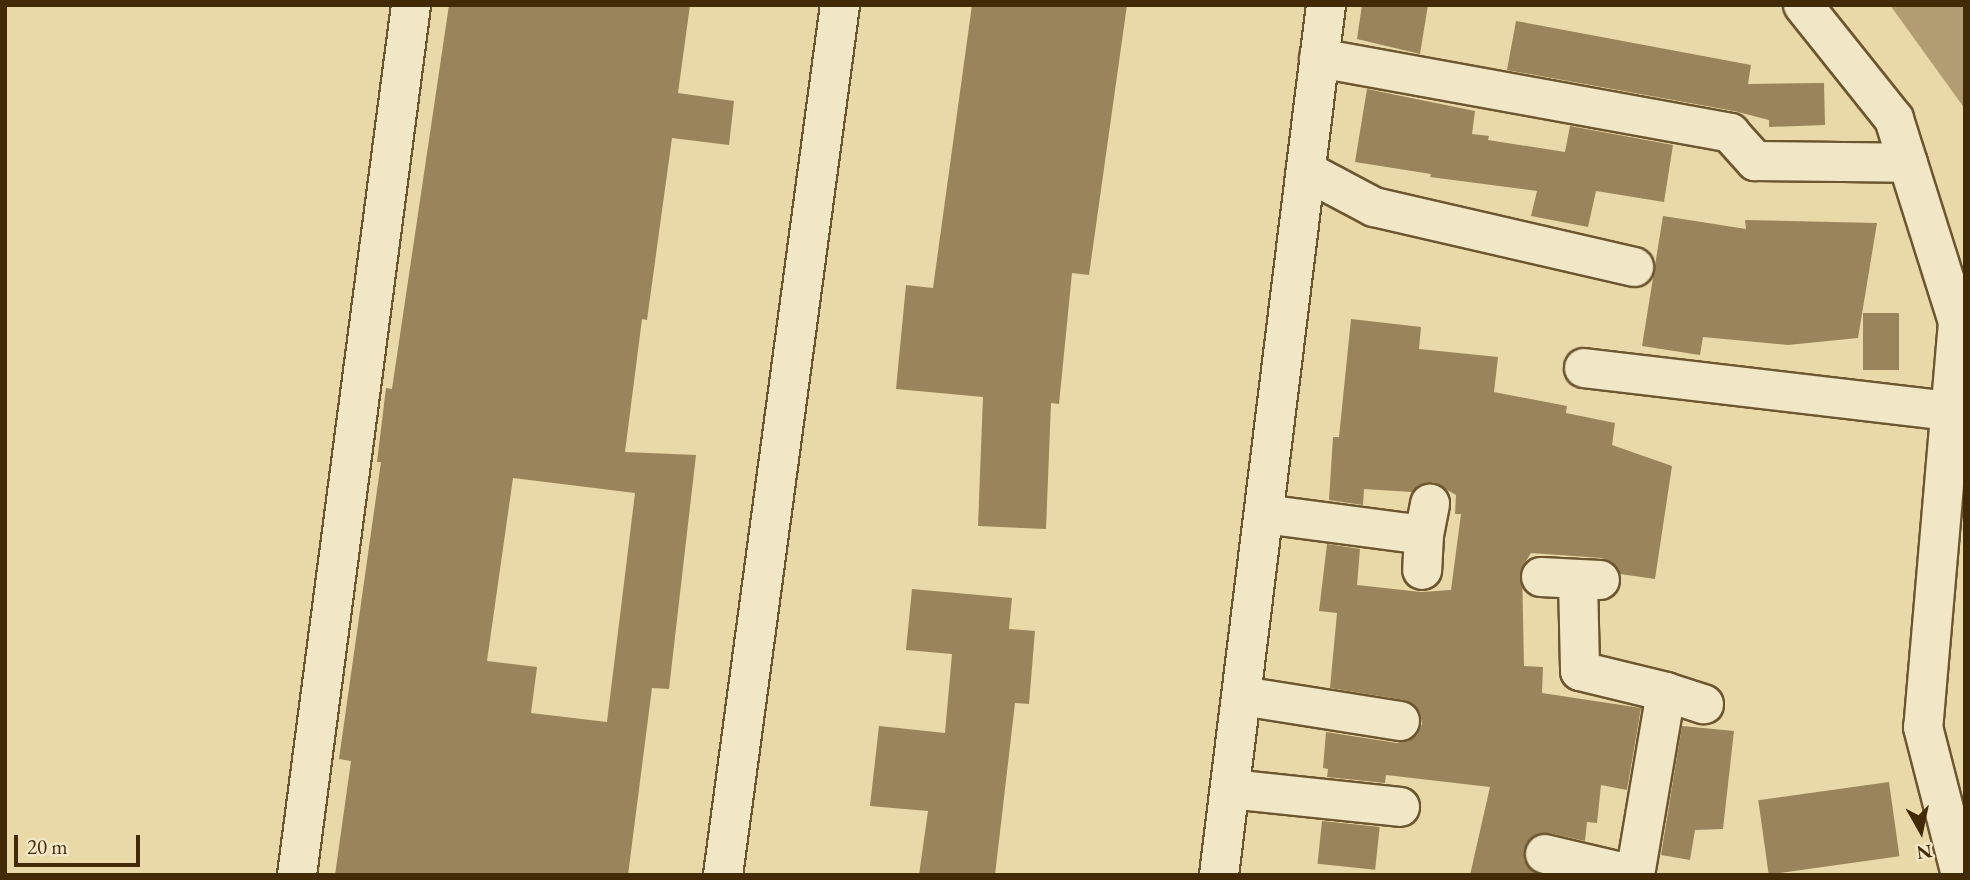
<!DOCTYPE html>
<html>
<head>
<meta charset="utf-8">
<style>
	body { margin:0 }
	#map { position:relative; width:1970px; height:880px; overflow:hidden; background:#e9d8a8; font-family:"EB Garamond",serif }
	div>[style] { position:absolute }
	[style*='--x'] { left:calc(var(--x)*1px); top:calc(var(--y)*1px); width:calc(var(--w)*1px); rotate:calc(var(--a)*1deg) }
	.water>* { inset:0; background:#b19d71 }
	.building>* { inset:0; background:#99845b; transform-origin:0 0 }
	.roads { filter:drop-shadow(2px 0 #6c562f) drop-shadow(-2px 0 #6c562f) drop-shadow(0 2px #6c562f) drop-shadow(0 -2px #6c562f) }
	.street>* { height:38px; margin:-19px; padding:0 19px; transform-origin:19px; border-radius:19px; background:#f1e6c6 }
	.secondary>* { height:38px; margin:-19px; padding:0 19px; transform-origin:19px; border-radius:19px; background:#f1e6c6 }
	span { translate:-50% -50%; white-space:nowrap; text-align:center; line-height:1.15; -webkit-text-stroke:5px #f1e6c6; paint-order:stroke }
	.frame { position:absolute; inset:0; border:7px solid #432a07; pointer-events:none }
	.north { position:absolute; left:1886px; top:796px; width:70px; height:70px; -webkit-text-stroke:5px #f1e6c6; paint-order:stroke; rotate:171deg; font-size:19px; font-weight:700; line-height:28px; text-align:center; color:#432a07 }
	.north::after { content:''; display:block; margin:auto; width:24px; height:32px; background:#432a07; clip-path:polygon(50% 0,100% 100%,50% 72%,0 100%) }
	.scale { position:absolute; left:14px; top:835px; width:126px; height:32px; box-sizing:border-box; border:4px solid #432a07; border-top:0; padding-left:9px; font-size:21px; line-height:24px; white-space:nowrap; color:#432a07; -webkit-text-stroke:5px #f1e6c6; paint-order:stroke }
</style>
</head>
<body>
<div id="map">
	<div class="water">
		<div style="clip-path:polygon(1890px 5px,1965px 5px,1965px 109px)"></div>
	</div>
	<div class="building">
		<div style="clip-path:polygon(evenodd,449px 5px,690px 5px,678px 93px,734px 101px,729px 145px,672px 138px,647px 320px,642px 319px,625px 452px,696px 455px,669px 689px,652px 688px,628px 875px,335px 875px,351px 761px,339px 759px,381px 462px,377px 462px,386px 388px,392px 389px,449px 5px,513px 478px,635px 493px,607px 722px,531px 713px,537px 667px,487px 661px,513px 478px)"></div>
		<div style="clip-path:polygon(972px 5px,1127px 5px,1089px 275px,1072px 273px,1059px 404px,1051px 403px,1046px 529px,978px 526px,983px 397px,896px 389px,906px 285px,933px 288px)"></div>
		<div style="clip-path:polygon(1362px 5px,1428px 5px,1420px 54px,1357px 39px)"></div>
		<div style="clip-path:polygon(1516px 21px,1751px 65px,1748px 84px,1824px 83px,1825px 125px,1769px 127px,1769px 120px,1734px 111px,1507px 70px)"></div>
		<div style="clip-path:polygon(1367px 89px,1475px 111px,1472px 134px,1489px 136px,1488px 140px,1565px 152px,1570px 126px,1673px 145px,1664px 202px,1596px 191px,1588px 227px,1531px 216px,1537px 191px,1430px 177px,1431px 174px,1355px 162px)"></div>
		<div style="clip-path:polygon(1663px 216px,1746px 229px,1745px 220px,1877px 223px,1858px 338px,1788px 345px,1703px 337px,1700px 355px,1642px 346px)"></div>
		<div style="left:1863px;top:313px;width:36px;height:57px"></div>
		<div style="clip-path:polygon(1351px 319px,1421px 327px,1419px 349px,1498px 357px,1494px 392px,1567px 406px,1566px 413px,1615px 423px,1612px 445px,1672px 466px,1655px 579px,1620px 574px,1612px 562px,1601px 558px,1531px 553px,1522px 567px,1524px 666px,1543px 667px,1542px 693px,1641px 708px,1627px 790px,1601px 785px,1597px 823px,1587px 822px,1585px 841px,1549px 833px,1530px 839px,1524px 860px,1539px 875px,1470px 875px,1490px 787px,1386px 775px,1385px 783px,1327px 777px,1328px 769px,1323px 768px,1326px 732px,1397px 743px,1417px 735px,1422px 724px,1420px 713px,1404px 700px,1330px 688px,1337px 613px,1319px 611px,1327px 544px,1360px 549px,1357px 585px,1421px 592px,1451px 590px,1461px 514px,1455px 514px,1456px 495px,1433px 482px,1412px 492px,1364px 489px,1363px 505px,1329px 500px,1333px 437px,1339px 437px)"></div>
		<div style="clip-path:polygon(912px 589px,1012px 598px,1009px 629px,1035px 631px,1029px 704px,1015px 703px,995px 875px,919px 875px,928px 811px,870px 806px,879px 726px,945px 733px,952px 654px,906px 650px)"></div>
		<div style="clip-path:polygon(1682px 726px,1734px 731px,1723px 829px,1695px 830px,1690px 860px,1661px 855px)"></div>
		<div style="left:1889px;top:782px;width:75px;height:132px;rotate:82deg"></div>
		<div style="left:1322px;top:821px;width:58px;height:43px;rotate:6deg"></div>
	</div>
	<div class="roads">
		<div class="street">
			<div style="--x:1803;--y:5;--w:146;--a:51.4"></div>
			<div style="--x:1894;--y:119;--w:213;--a:72.5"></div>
			<div style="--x:1958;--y:322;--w:407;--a:94.9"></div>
			<div style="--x:1923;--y:727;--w:153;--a:75.6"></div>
			<div style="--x:1319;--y:58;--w:418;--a:10.3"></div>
			<div style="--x:1730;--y:133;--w:38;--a:48"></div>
			<div style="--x:1755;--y:161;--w:153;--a:0.7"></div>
			<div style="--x:1306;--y:171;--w:77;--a:27.9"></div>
			<div style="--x:1374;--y:207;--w:267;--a:13"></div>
			<div style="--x:1584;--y:368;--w:369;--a:6.7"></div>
			<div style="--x:1264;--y:514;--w:161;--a:7.5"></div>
			<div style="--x:1424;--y:535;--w:35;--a:93"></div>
			<div style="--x:1424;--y:535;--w:32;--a:-79"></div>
			<div style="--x:1541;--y:577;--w:59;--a:2.9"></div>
			<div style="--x:1578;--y:580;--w:91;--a:88.7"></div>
			<div style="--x:1580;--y:671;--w:89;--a:13.7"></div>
			<div style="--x:1666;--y:692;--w:186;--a:99.6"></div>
			<div style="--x:1666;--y:692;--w:40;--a:18"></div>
			<div style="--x:1242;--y:696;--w:160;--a:9"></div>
			<div style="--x:1230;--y:789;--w:171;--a:6"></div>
			<div style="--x:1545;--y:854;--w:91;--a:13.3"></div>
			<div style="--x:297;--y:875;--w:877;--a:-82.53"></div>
			<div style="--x:1219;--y:875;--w:877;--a:-82.99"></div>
		</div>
		<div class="secondary">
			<div style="--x:723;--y:875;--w:878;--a:-82.34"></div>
		</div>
	</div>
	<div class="frame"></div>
	<div class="north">N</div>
	<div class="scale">20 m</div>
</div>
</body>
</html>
